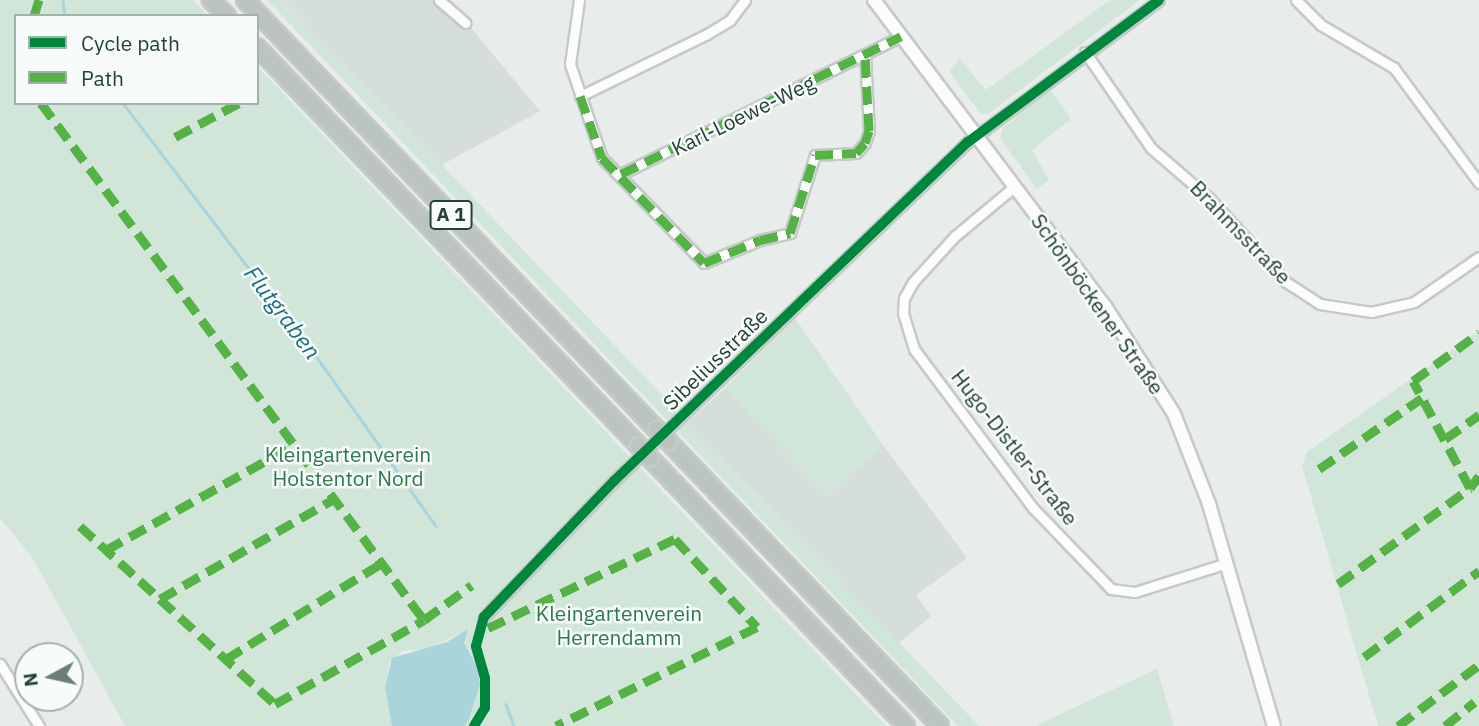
<!DOCTYPE html>
<html>
<head>
<meta charset="utf-8">
<style>
	body { margin:0 }
	#map { position:relative; width:1479px; height:726px; overflow:hidden; background:#e8edeb; font-family:"IBM Plex Sans",sans-serif }
	div>[style] { position:absolute }
	[style*='--x'] { left:calc(var(--x)*1px); top:calc(var(--y)*1px); width:calc(var(--w)*1px); rotate:calc(var(--a)*1deg) }
	.built>* { inset:0; background:#d6dedb }
	.green>* { inset:0; background:#d1e6d8 }
	.water>* { inset:0; background:#a9d4db }
	.stream>* { height:2.5px; margin:-1.25px; padding:0 1.25px; transform-origin:1.25px; border-radius:1.25px; background:#a9d4db }
	.roads { filter:drop-shadow(2px 0 #c5cac8) drop-shadow(-2px 0 #c5cac8) drop-shadow(0 2px #c5cac8) drop-shadow(0 -2px #c5cac8) }
	.street>* { height:9px; margin:-4.5px; padding:0 4.5px; transform-origin:4.5px; border-radius:4.5px; background:#fcfcfc }
	.secondary>* { height:12px; margin:-6px; padding:0 6px; transform-origin:6px; border-radius:6px; background:#fcfcfc }
	.highway>* { height:16px; margin:-8px; padding:0 8px; transform-origin:8px; border-radius:8px; background:#bcc4c2 }
	.bridges { filter:drop-shadow(2px 0 #c3ccc9) drop-shadow(-2px 0 #c3ccc9) drop-shadow(0 2px #c3ccc9) drop-shadow(0 -2px #c3ccc9) }
	.highway-bridge>* { height:16px; margin:-8px; padding:0 8px; transform-origin:8px; border-radius:8px; background:#bcc4c2 }
	.quiet>* { height:9px; margin-top:-4.5px; transform-origin:0; background:repeating-linear-gradient(90deg,#55b346 0 18px,transparent 0 27px) }
	.cycleway>* { height:10px; margin:-5px; padding:0 5px; transform-origin:5px; border-radius:5px; background:#00873e }
	span { translate:-50% -50%; white-space:nowrap; text-align:center; line-height:1.15; -webkit-text-stroke:5px #f7fbf9; paint-order:stroke }
	.shield-label span { padding:2px 5px; background:#f7fbf9; border:2px solid; border-radius:5px; -webkit-text-stroke-width:0 }
	.shield-label { font-size:19px; color:#24423a; font-weight:700 }
	.street-label { font-size:21px; color:#24423a }
	.park-label { font-size:21px; color:#2d7a4b }
	.water-label { font-size:23px; color:#1c6f80; font-style:italic }
	.legend { position:absolute; left:14px; top:14px; width:245px; height:91px; box-sizing:border-box; background:#f7fbf9; border:2px solid #a3b1ad; margin:0; padding:9px 12px; list-style:none; font-size:21px; color:#24423a }
	.legend li { display:flex; align-items:center; gap:14px; height:35px }
	.legend b { width:35px; border:2px solid #a3b1ad }
	.north { position:absolute; left:14px; top:642px; width:70px; height:70px; box-sizing:border-box; background:#f7fbf9; border:2px solid #a3b1ad; border-radius:50%; rotate:262deg; font-size:19px; font-weight:700; line-height:28px; text-align:center; color:#24423a }
	.north::after { content:''; display:block; margin:auto; width:24px; height:32px; background:#697e78; clip-path:polygon(50% 0,100% 100%,50% 72%,0 100%) }
</style>
</head>
<body>
<div id="map">
	<div class="built">
		<div style="clip-path:polygon(284px 0,448px 0,540px 111px,440px 166px)"></div>
		<div style="clip-path:polygon(725px 388px,827px 496px,883px 445px,967px 558px,916px 595px,931px 616px,899px 643px,688px 422px)"></div>
	</div>
	<div class="green">
		<div style="clip-path:polygon(0 0,193px 0,209px 16px,16px 16px,16px 103px,257px 103px,257px 66px,886px 726px,464px 726px,469px 719px,472px 657px,464px 643px,467px 630px,430px 648px,403px 651px,389px 663px,385px 687px,392px 726px,125px 726px,32px 557px,0 518px)"></div>
		<div style="clip-path:polygon(267px 0,284px 0,979px 726px,958px 726px)"></div>
		<div style="clip-path:polygon(1110px 0,1140px 0,988px 114px,981px 114px,949px 71px,960px 59px,986px 90px)"></div>
		<div style="clip-path:polygon(1050px 89px,1071px 119px,1032px 150px,1049px 180px,1037px 189px,1000px 138px,1002px 129px)"></div>
		<div style="clip-path:polygon(795px 318px,883px 445px,827px 496px,725px 388px)"></div>
		<div style="clip-path:polygon(1479px 331px,1479px 726px,1378px 726px,1302px 466px,1307px 452px)"></div>
		<div style="clip-path:polygon(1157px 669px,1174px 726px,1036px 726px,1086px 702px)"></div>
	</div>
	<div class="water">
		<div style="clip-path:polygon(468px 629px,464px 643px,478px 669px,480px 684px,469px 719px,464px 726px,392px 726px,385px 687px,392px 658px,447px 642px)"></div>
	</div>
	<div class="stream">
		<div style="--x:63;--y:0;--w:16;--a:83"></div>
		<div style="--x:123;--y:103;--w:327;--a:52.7"></div>
		<div style="--x:321;--y:363;--w:199;--a:54.8"></div>
		<div style="--x:506;--y:704;--w:23;--a:70"></div>
	</div>
	<div class="roads">
		<div class="street">
			<div style="--x:439;--y:0;--w:35;--a:41"></div>
			<div style="--x:579;--y:0;--w:65;--a:98"></div>
			<div style="--x:570;--y:64;--w:99;--a:71.2"></div>
			<div style="--x:602;--y:158;--w:146;--a:45.8"></div>
			<div style="--x:704;--y:263;--w:61;--a:-22.3"></div>
			<div style="--x:760;--y:240;--w:31;--a:-13"></div>
			<div style="--x:790;--y:233;--w:82;--a:-72.2"></div>
			<div style="--x:815;--y:155;--w:41;--a:-2.8"></div>
			<div style="--x:856;--y:153;--w:13;--a:-48"></div>
			<div style="--x:865;--y:143;--w:13;--a:-72"></div>
			<div style="--x:869;--y:131;--w:76;--a:-93"></div>
			<div style="--x:1296;--y:0;--w:35;--a:45"></div>
			<div style="--x:1321;--y:25;--w:85;--a:30.5"></div>
			<div style="--x:1394;--y:68;--w:143;--a:53.5"></div>
			<div style="--x:1085;--y:52;--w:116;--a:55.5"></div>
			<div style="--x:1151;--y:148;--w:77;--a:40.8"></div>
			<div style="--x:1209;--y:198;--w:114;--a:47.5"></div>
			<div style="--x:1286;--y:282;--w:40;--a:32.9"></div>
			<div style="--x:1320;--y:304;--w:52;--a:8.9"></div>
			<div style="--x:1371;--y:312;--w:44;--a:-13.1"></div>
			<div style="--x:1414;--y:302;--w:79;--a:-34.7"></div>
			<div style="--x:580;--y:96;--w:141;--a:-26"></div>
			<div style="--x:707;--y:34;--w:27;--a:-31"></div>
			<div style="--x:730;--y:20;--w:25;--a:-53"></div>
			<div style="--x:621;--y:174;--w:312;--a:-26.2"></div>
			<div style="--x:1015;--y:186;--w:78;--a:140.2"></div>
			<div style="--x:955;--y:236;--w:62;--a:132.4"></div>
			<div style="--x:913;--y:282;--w:18;--a:119"></div>
			<div style="--x:904;--y:298;--w:15;--a:94"></div>
			<div style="--x:903;--y:313;--w:38;--a:73"></div>
			<div style="--x:914;--y:349;--w:199;--a:53.2"></div>
			<div style="--x:1033;--y:508;--w:112;--a:46.1"></div>
			<div style="--x:1111;--y:589;--w:24;--a:7"></div>
			<div style="--x:1135;--y:592;--w:96;--a:-17.5"></div>
			<div style="--x:484;--y:617;--w:188;--a:-46.3"></div>
			<div style="--x:614;--y:481;--w:490;--a:-43.8"></div>
			<div style="--x:968;--y:142;--w:238;--a:-36.6"></div>
			<div style="--x:0;--y:664;--w:73;--a:57.8"></div>
		</div>
		<div class="secondary">
			<div style="--x:874;--y:0;--w:383;--a:53"></div>
			<div style="--x:1105;--y:306;--w:128;--a:57.4"></div>
			<div style="--x:1174;--y:414;--w:97;--a:68.7"></div>
			<div style="--x:1209;--y:504;--w:231;--a:73.7"></div>
		</div>
		<div class="highway">
			<div style="--x:211;--y:0;--w:23;--a:45"></div>
			<div style="--x:245;--y:0;--w:596;--a:46.22"></div>
			<div style="--x:257;--y:47;--w:552;--a:46.25"></div>
			<div style="--x:668;--y:441;--w:394;--a:46.3"></div>
			<div style="--x:650;--y:458;--w:371;--a:46.3"></div>
		</div>
	</div>
	<div class="bridges">
		<div class="highway-bridge">
			<div style="--x:657;--y:430;--w:16;--a:45"></div>
			<div style="--x:639;--y:446;--w:16;--a:47"></div>
		</div>
	</div>
	<div class="quiet">
		<div style="--x:34;--y:16;--w:17;--a:-73"></div>
		<div style="--x:580;--y:96;--w:66;--a:70.5"></div>
		<div style="--x:602;--y:158;--w:146;--a:45.8"></div>
		<div style="--x:704;--y:263;--w:61;--a:-22.3"></div>
		<div style="--x:760;--y:240;--w:31;--a:-13"></div>
		<div style="--x:790;--y:233;--w:82;--a:-72.2"></div>
		<div style="--x:815;--y:155;--w:41;--a:-2.8"></div>
		<div style="--x:856;--y:153;--w:13;--a:-48"></div>
		<div style="--x:865;--y:143;--w:13;--a:-72"></div>
		<div style="--x:869;--y:131;--w:76;--a:-93"></div>
		<div style="--x:41;--y:103;--w:643;--a:53.47"></div>
		<div style="--x:175;--y:137;--w:72;--a:-28"></div>
		<div style="--x:621;--y:174;--w:312;--a:-26.2"></div>
		<div style="--x:1445;--y:439;--w:42;--a:-35.2"></div>
		<div style="--x:1319;--y:469;--w:125;--a:-34.6"></div>
		<div style="--x:1470;--y:488;--w:121;--a:-118"></div>
		<div style="--x:1413;--y:381;--w:82;--a:-36"></div>
		<div style="--x:80;--y:526;--w:264;--a:42.4"></div>
		<div style="--x:275;--y:704;--w:171;--a:-29.4"></div>
		<div style="--x:424;--y:620;--w:59;--a:-36.1"></div>
		<div style="--x:106;--y:550;--w:215;--a:-29.2"></div>
		<div style="--x:1338;--y:584;--w:163;--a:-36"></div>
		<div style="--x:1470;--y:488;--w:15;--a:-53"></div>
		<div style="--x:160;--y:599;--w:201;--a:-29.9"></div>
		<div style="--x:488;--y:628;--w:207;--a:-25.5"></div>
		<div style="--x:675;--y:539;--w:120;--a:47"></div>
		<div style="--x:757;--y:627;--w:224;--a:153.8"></div>
		<div style="--x:1364;--y:657;--w:144;--a:-36.8"></div>
		<div style="--x:226;--y:659;--w:183;--a:-31.6"></div>
		<div style="--x:1398;--y:726;--w:101;--a:-37"></div>
		<div style="--x:1445;--y:726;--w:38;--a:-39"></div>
	</div>
	<div class="cycleway">
		<div style="--x:474;--y:726;--w:21;--a:-59"></div>
		<div style="--x:485;--y:708;--w:30;--a:-90"></div>
		<div style="--x:485;--y:678;--w:33;--a:-106"></div>
		<div style="--x:476;--y:646;--w:30;--a:-75"></div>
		<div style="--x:484;--y:617;--w:188;--a:-46.3"></div>
		<div style="--x:614;--y:481;--w:490;--a:-43.8"></div>
		<div style="--x:968;--y:142;--w:238;--a:-36.6"></div>
	</div>
	<div class="shield-label">
		<span style="left:451px;top:215px">A 1</span>
	</div>
	<div class="street-label">
		<span style="left:743px;top:115px;rotate:-26deg">Karl-Loewe-Weg</span>
		<span style="left:1241px;top:232px;rotate:46deg">Brahmsstraße</span>
		<span style="left:1098px;top:304px;rotate:55deg">Schönböckener Straße</span>
		<span style="left:715px;top:359px;rotate:-44deg">Sibeliusstraße</span>
		<span style="left:1015px;top:447px;rotate:52deg">Hugo-Distler-Straße</span>
	</div>
	<div class="park-label">
		<span style="left:348px;top:466px">Kleingartenverein<br>Holstentor Nord</span>
		<span style="left:619px;top:625px">Kleingartenverein<br>Herrendamm</span>
	</div>
	<div class="water-label">
		<span style="left:283px;top:312px;rotate:53deg">Flutgraben</span>
	</div>
	<ul class="legend">
	<li><b style="height:9px;background:#00873e"></b>Cycle path</li>
	<li><b style="height:9px;background:#55b346"></b>Path</li>
	</ul>
	<div class="north">N</div>
</div>
</body>
</html>
